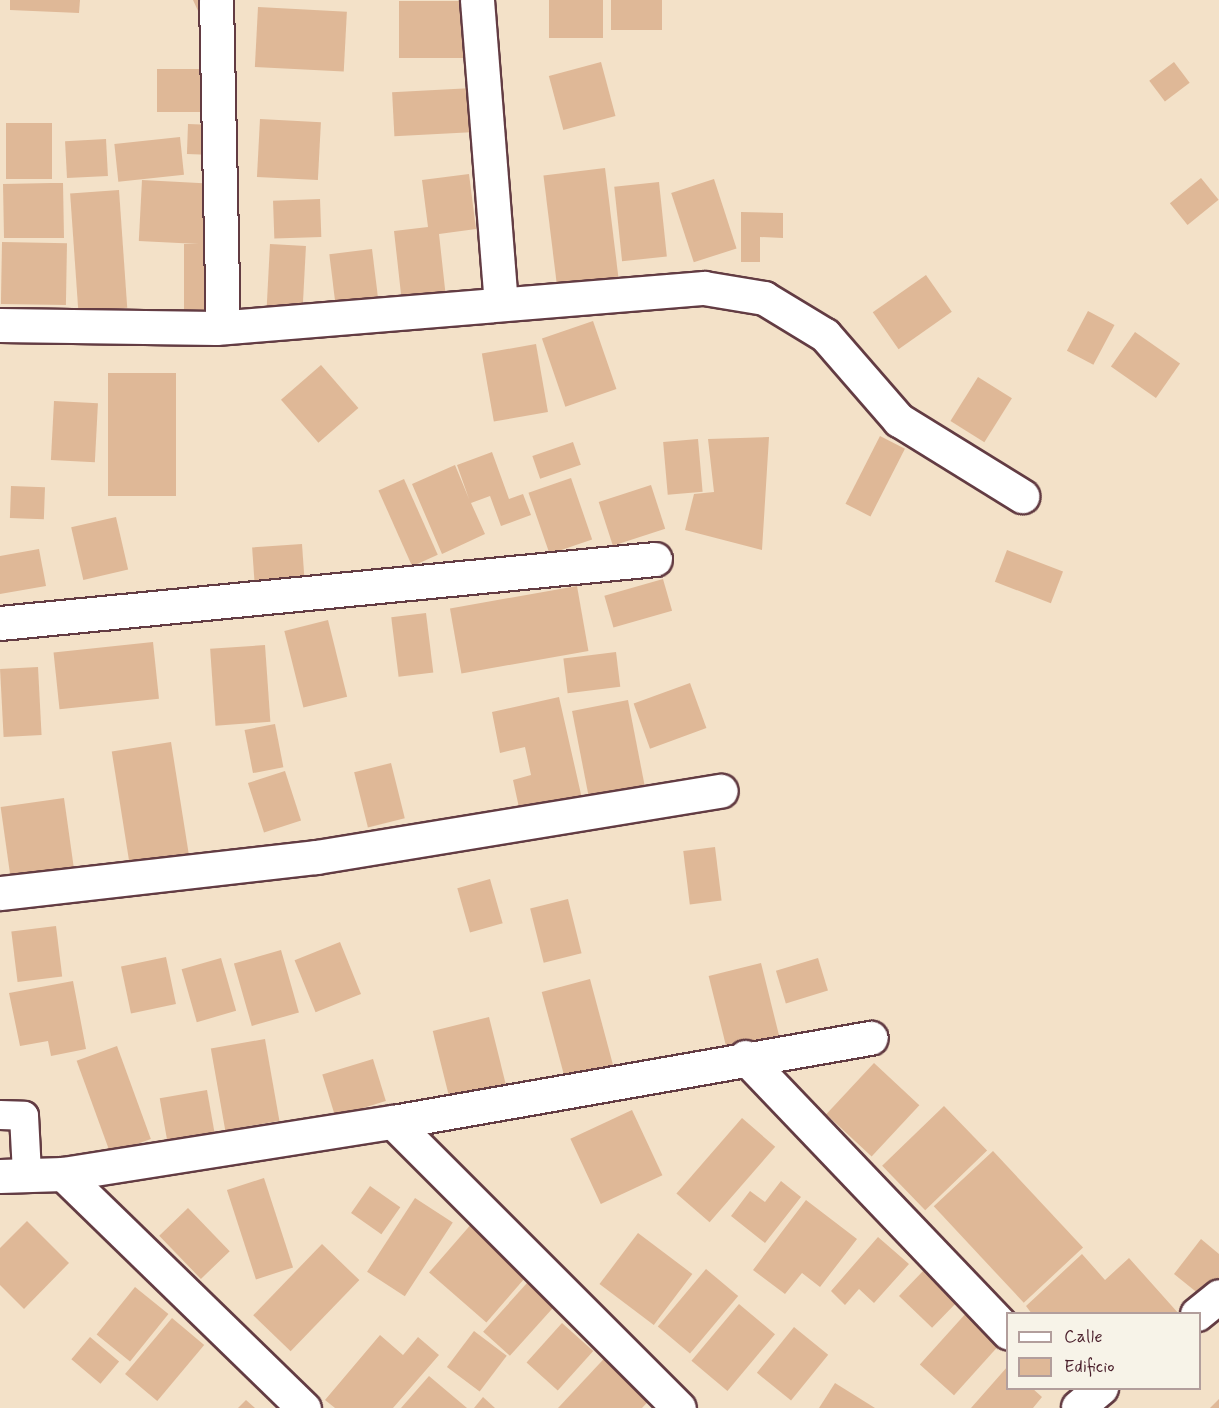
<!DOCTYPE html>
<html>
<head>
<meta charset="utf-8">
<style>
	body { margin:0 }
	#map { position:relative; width:1219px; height:1408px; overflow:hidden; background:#f3e1c8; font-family:Mynerve,sans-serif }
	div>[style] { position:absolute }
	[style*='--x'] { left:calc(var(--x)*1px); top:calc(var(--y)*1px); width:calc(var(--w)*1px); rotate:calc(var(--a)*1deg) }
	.building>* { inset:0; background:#dfb897; transform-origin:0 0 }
	.roads { filter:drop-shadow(2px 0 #633c43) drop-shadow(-2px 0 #633c43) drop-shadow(0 2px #633c43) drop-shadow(0 -2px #633c43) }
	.service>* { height:28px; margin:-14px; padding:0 14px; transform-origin:14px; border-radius:14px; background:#fff }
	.minor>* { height:33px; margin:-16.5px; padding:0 16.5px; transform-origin:16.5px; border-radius:16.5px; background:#fff }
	span { translate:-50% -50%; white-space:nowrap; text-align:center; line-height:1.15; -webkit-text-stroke:5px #f7f3e8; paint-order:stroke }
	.legend { position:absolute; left:1006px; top:1312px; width:195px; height:78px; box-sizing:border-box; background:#f7f3e8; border:2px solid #b29e9c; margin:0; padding:8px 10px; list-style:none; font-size:18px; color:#4a1f2b }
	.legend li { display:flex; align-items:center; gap:12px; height:30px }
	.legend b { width:30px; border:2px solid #b29e9c }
</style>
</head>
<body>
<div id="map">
	<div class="building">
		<div style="clip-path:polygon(10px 0,80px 0,79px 13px,10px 10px)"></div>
		<div style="clip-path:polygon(193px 0,226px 0,227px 2px,199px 13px)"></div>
		<div style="left:549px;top:0;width:54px;height:38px"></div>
		<div style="left:611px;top:0;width:51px;height:30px"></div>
		<div style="left:399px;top:1px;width:69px;height:57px"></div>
		<div style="left:258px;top:7px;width:89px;height:60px;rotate:3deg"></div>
		<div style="left:601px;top:62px;width:56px;height:54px;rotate:75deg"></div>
		<div style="left:1174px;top:62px;width:26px;height:31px;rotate:53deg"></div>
		<div style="left:223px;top:69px;width:43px;height:66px;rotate:90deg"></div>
		<div style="left:473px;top:88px;width:44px;height:81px;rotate:87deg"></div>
		<div style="left:260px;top:119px;width:61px;height:58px;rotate:3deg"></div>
		<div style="left:6px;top:123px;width:46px;height:56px"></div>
		<div style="left:188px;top:124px;width:33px;height:30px;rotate:2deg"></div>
		<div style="left:180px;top:137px;width:38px;height:66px;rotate:84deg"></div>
		<div style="left:106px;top:139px;width:37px;height:41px;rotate:87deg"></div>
		<div style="left:605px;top:168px;width:113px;height:62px;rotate:83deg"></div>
		<div style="clip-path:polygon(469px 174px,476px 229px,439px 234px,446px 298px,402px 303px,394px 231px,428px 227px,422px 180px)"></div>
		<div style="left:1201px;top:178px;width:28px;height:40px;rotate:51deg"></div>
		<div style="left:714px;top:179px;width:73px;height:45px;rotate:72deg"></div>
		<div style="left:142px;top:180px;width:85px;height:61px;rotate:3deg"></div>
		<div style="left:659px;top:182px;width:75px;height:45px;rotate:84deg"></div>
		<div style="clip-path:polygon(51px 183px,63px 183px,64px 238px,4px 238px,3px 184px)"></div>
		<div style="left:119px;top:190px;width:118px;height:49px;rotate:86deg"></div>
		<div style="left:320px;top:199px;width:38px;height:47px;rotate:88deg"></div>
		<div style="clip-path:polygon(741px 212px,783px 213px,783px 238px,760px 237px,760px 262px,741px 262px)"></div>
		<div style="left:2px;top:242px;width:65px;height:62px;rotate:1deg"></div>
		<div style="left:230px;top:244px;width:68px;height:46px;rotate:90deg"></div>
		<div style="left:270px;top:244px;width:36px;height:70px;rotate:3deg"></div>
		<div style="left:372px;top:249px;width:55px;height:43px;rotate:83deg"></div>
		<div style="left:926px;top:275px;width:45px;height:65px;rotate:55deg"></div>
		<div style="left:1088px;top:311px;width:30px;height:45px;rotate:28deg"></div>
		<div style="left:593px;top:321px;width:72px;height:54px;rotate:71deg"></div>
		<div style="left:1135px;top:332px;width:55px;height:42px;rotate:35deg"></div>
		<div style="left:536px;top:344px;width:69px;height:55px;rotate:80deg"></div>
		<div style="left:321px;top:365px;width:57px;height:53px;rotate:49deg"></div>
		<div style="left:108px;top:373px;width:68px;height:123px"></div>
		<div style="left:978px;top:377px;width:40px;height:52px;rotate:32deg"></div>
		<div style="left:54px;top:401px;width:44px;height:59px;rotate:3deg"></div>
		<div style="left:880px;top:436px;width:28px;height:76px;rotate:27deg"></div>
		<div style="clip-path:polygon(769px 437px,762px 550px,685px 530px,694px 494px,714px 492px,708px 439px)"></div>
		<div style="left:698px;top:439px;width:53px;height:35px;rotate:85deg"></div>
		<div style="left:573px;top:442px;width:24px;height:43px;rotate:71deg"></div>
		<div style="clip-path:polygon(492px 452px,509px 499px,523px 494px,531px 515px,501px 526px,490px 496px,471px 503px,485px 534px,442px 554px,412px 484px,455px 465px,469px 499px,457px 465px)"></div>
		<div style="left:571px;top:478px;width:65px;height:45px;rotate:71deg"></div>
		<div style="left:404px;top:479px;width:83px;height:28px;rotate:66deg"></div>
		<div style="left:651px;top:485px;width:46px;height:55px;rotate:72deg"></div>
		<div style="left:11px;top:486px;width:34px;height:32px;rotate:2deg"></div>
		<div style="left:116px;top:517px;width:54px;height:46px;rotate:77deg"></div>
		<div style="left:302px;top:544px;width:39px;height:50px;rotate:86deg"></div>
		<div style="clip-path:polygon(39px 549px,46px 586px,0 594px,0 556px)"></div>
		<div style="left:1007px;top:550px;width:60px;height:34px;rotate:21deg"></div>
		<div style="left:663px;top:579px;width:33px;height:61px;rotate:74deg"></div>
		<div style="left:577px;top:586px;width:66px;height:129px;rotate:80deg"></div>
		<div style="left:426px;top:613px;width:60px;height:35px;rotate:83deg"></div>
		<div style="left:328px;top:620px;width:79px;height:45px;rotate:76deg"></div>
		<div style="left:153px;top:642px;width:57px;height:100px;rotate:84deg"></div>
		<div style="left:265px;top:645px;width:77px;height:55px;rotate:86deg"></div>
		<div style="left:616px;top:652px;width:35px;height:53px;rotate:83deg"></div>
		<div style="left:38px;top:667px;width:68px;height:38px;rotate:87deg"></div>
		<div style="left:690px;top:683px;width:48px;height:60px;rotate:70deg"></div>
		<div style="clip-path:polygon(559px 697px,585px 812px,523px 826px,513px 780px,531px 775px,525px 747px,500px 753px,492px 712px)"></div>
		<div style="left:628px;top:700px;width:103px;height:57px;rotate:79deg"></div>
		<div style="left:275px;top:724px;width:44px;height:31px;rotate:79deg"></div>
		<div style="left:171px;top:742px;width:113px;height:60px;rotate:81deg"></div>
		<div style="left:391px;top:763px;width:57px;height:38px;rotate:76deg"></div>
		<div style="left:285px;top:771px;width:52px;height:39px;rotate:72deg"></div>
		<div style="left:64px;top:798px;width:72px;height:64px;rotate:82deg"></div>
		<div style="left:715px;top:847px;width:54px;height:32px;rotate:83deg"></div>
		<div style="left:490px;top:879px;width:46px;height:34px;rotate:74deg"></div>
		<div style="left:568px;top:899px;width:56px;height:39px;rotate:76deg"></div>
		<div style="left:56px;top:926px;width:51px;height:45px;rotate:83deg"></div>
		<div style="left:340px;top:942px;width:56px;height:49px;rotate:68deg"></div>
		<div style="left:281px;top:950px;width:65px;height:49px;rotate:74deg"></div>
		<div style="left:166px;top:957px;width:48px;height:46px;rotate:78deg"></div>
		<div style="left:221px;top:958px;width:55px;height:41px;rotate:74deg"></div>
		<div style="left:818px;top:958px;width:34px;height:44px;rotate:73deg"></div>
		<div style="left:761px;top:963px;width:81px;height:54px;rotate:76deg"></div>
		<div style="left:590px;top:979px;width:90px;height:50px;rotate:75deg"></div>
		<div style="clip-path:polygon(73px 981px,86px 1049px,51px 1056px,48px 1041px,20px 1046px,9px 993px)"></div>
		<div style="left:489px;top:1017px;width:75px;height:58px;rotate:76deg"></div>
		<div style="left:265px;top:1039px;width:83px;height:55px;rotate:80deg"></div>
		<div style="left:117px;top:1046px;width:99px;height:43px;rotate:70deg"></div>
		<div style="left:373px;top:1059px;width:44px;height:53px;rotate:73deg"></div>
		<div style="left:874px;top:1063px;width:62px;height:70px;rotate:43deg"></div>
		<div style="left:207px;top:1090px;width:47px;height:48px;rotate:80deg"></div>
		<div style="left:944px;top:1106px;width:62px;height:86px;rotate:46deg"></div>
		<div style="left:632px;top:1110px;width:72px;height:68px;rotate:65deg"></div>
		<div style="left:742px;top:1118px;width:44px;height:100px;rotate:41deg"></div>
		<div style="left:993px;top:1151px;width:132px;height:81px;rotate:47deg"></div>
		<div style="left:264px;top:1178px;width:94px;height:39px;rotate:72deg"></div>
		<div style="clip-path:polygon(781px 1181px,801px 1197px,765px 1243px,731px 1216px,750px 1191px,765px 1202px)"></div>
		<div style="left:370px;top:1186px;width:37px;height:33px;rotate:35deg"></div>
		<div style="left:415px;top:1198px;width:45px;height:88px;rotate:33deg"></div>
		<div style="clip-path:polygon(806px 1200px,857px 1239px,820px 1287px,802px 1273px,785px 1294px,753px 1270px)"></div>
		<div style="left:188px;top:1208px;width:60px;height:40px;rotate:46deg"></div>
		<div style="clip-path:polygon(27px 1221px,69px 1263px,24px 1309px,0 1285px,0 1248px)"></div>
		<div style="left:473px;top:1222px;width:76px;height:67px;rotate:41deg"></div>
		<div style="left:638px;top:1233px;width:68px;height:64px;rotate:37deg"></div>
		<div style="clip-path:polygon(878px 1237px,909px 1264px,874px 1303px,859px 1289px,845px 1305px,831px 1291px)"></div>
		<div style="clip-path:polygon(1201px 1239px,1219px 1254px,1219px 1291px,1210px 1303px,1174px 1274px)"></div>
		<div style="left:322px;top:1244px;width:52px;height:99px;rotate:44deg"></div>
		<div style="clip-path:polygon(1082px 1254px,1105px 1280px,1129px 1258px,1179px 1314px,1032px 1314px,1026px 1306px)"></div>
		<div style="left:706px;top:1269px;width:42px;height:75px;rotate:40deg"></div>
		<div style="left:924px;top:1270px;width:46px;height:36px;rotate:44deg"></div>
		<div style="left:536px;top:1273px;width:36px;height:79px;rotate:42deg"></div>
		<div style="left:135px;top:1287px;width:43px;height:61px;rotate:39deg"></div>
		<div style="left:739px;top:1304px;width:47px;height:74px;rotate:40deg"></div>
		<div style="left:968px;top:1311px;width:46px;height:72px;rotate:42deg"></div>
		<div style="left:172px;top:1318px;width:42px;height:73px;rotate:40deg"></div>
		<div style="left:562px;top:1323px;width:42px;height:53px;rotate:42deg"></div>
		<div style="left:794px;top:1327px;width:44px;height:59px;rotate:39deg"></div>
		<div style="left:474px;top:1331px;width:41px;height:45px;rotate:37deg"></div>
		<div style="clip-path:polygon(380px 1335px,403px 1355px,418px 1337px,439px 1355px,393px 1408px,335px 1408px,325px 1400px)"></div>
		<div style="left:90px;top:1337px;width:38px;height:29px;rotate:40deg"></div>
		<div style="clip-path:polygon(614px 1348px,659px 1390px,642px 1408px,558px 1408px)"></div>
		<div style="clip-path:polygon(1008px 1366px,1008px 1388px,1032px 1388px,1042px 1397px,1033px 1408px,971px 1408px)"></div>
		<div style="clip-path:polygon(429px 1376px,467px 1408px,401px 1408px)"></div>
		<div style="clip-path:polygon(835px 1383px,875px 1408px,819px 1408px)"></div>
		<div style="clip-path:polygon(483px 1397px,495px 1408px,474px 1408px)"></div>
		<div style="clip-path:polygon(1219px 1399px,1219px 1408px,1210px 1408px)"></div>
		<div style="clip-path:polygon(246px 1400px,255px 1408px,238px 1408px)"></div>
	</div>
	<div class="roads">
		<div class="service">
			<div style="--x:0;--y:1115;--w:24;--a:2"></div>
			<div style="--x:24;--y:1116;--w:58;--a:87"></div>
		</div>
		<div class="minor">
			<div style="--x:216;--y:0;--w:327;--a:88.8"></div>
			<div style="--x:477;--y:0;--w:305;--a:85.5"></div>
			<div style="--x:0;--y:325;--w:216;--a:0.8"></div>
			<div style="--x:216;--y:328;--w:490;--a:-4.7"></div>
			<div style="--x:704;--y:288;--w:61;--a:9.5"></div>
			<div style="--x:764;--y:298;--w:71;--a:31.2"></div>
			<div style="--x:825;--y:335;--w:113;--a:49"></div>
			<div style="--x:899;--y:420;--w:145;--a:31.7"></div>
			<div style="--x:0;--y:623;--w:658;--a:-5.58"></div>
			<div style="--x:0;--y:893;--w:318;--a:-6.5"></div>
			<div style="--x:316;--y:857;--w:410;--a:-9.3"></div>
			<div style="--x:745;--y:1057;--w:381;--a:46.3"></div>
			<div style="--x:393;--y:1122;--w:404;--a:45"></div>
			<div style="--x:63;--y:1174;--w:336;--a:44.2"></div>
			<div style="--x:0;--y:1176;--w:63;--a:-1.8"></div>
			<div style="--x:63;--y:1174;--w:334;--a:-9"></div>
			<div style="--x:393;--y:1122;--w:485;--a:-10"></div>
			<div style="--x:1197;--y:1314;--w:28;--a:-39"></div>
			<div style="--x:1078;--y:1407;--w:30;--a:-40"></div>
		</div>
	</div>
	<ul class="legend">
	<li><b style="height:8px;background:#fff"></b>Calle</li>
	<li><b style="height:16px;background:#dfb897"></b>Edificio</li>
	</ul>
</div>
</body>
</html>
